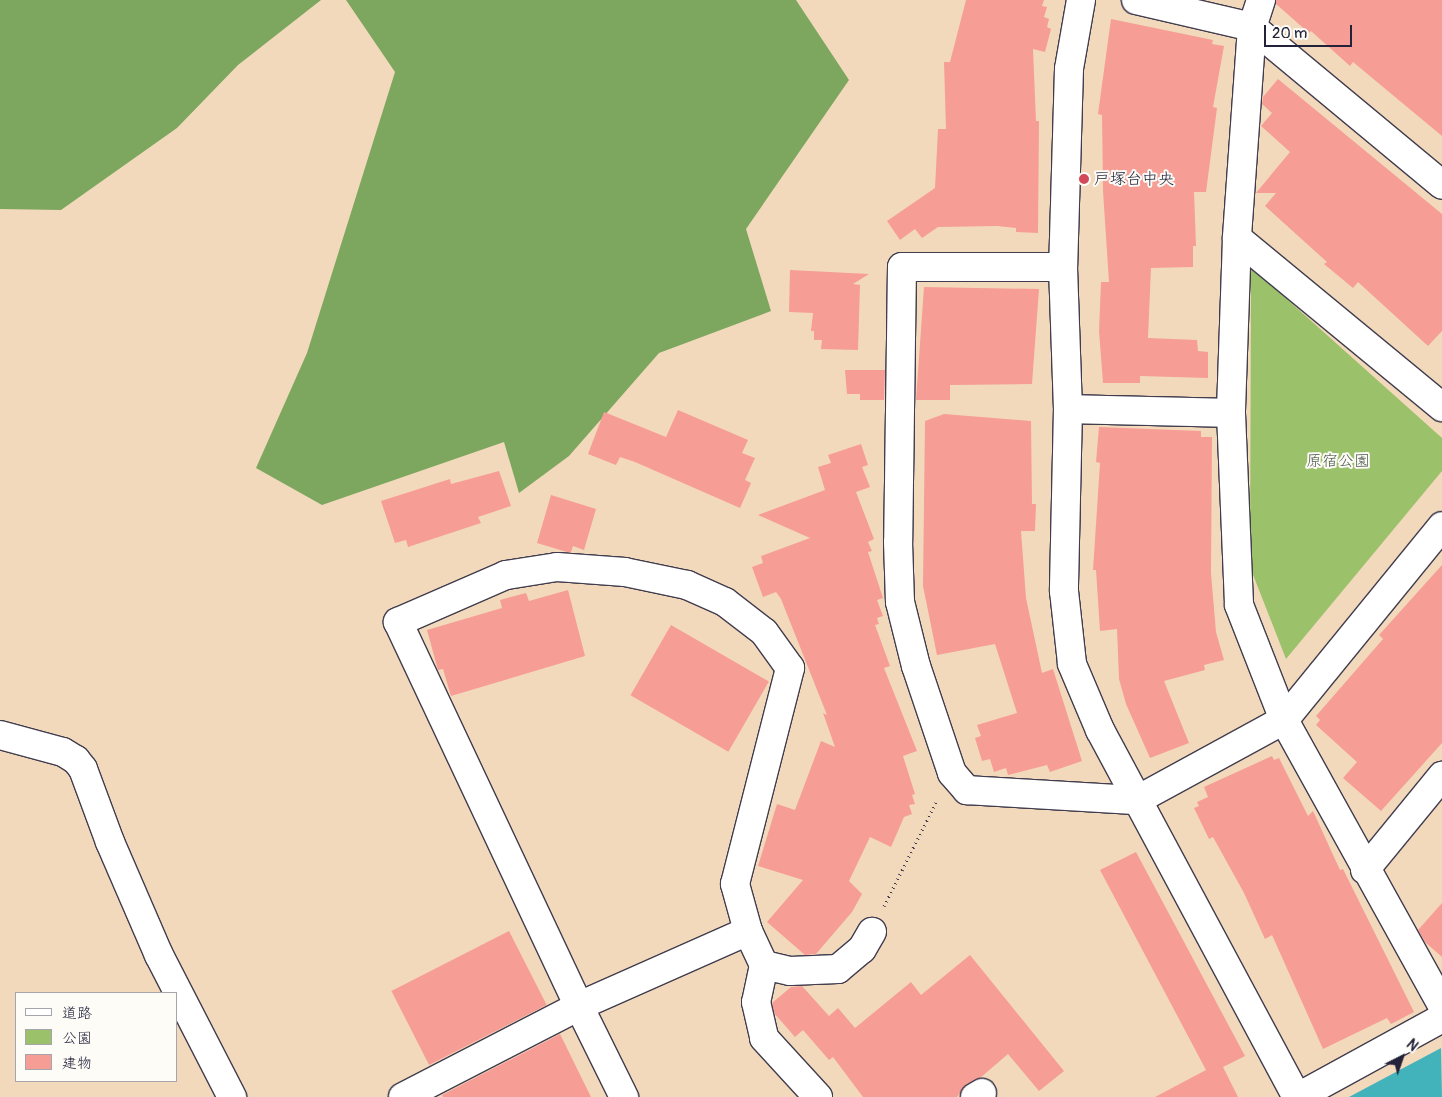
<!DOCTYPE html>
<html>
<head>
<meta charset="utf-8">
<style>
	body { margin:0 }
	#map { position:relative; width:1442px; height:1097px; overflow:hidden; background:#f3d9bc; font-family:Pangolin,"Klee One",sans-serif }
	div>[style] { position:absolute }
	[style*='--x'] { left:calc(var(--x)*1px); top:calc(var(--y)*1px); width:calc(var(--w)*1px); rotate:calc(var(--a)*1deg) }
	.green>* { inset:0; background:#9cc16b }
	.forest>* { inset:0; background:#7da75f }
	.water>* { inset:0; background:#42b3bb }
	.building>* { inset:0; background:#f69d96; transform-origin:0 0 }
	.path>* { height:3px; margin-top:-1.5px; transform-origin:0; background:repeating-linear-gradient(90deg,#413d4e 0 1px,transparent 0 5px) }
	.roads { filter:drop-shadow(1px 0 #413d4e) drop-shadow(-1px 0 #413d4e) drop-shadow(0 1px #413d4e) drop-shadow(0 -1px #413d4e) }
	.minor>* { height:28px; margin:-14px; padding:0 14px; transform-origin:14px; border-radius:14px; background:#fff }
	.dots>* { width:14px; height:14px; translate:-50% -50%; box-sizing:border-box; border:2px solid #fdfcf7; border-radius:50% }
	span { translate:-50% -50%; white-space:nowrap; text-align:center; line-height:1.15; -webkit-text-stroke:4px #fdfcf7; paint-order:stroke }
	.poi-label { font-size:16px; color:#22223b }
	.left { translate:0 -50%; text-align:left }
	.park-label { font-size:16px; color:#4d5a4c }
	.legend { position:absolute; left:15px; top:992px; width:162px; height:90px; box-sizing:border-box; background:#fdfcf7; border:1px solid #a5a5ac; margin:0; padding:6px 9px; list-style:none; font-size:15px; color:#22223b }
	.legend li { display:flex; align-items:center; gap:10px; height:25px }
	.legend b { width:25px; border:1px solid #a5a5ac }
	.north { position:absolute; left:1377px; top:1032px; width:50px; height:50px; -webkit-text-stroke:4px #fdfcf7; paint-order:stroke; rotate:41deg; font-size:14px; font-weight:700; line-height:20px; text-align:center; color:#22223b }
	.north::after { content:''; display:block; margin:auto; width:18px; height:22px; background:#22223b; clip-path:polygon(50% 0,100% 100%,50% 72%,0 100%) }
	.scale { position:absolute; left:1264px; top:25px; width:88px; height:22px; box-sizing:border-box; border:2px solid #22223b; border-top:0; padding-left:6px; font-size:15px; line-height:18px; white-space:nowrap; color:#22223b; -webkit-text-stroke:4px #fdfcf7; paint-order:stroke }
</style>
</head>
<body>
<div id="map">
	<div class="green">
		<div style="clip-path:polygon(1251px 267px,1442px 438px,1442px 471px,1286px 659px,1250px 567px)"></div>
	</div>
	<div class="forest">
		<div style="clip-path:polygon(0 0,321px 0,238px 65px,177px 128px,61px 210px,0 209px)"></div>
		<div style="clip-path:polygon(346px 0,796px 0,849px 80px,746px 229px,771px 311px,659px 353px,569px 456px,519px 493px,504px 442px,322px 505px,256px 468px,307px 353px,395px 72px)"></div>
	</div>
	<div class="water">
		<div style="clip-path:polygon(1441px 1048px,1442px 1097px,1349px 1097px)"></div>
	</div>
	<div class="building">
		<div style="clip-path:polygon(966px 0,1044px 0,1042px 6px,1047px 7px,1044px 17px,1049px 19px,1047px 27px,1051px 29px,1045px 52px,1033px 49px,1036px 121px,1039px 121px,1038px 233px,1016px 232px,1016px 228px,997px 226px,938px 227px,922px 238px,915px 229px,900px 240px,887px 221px,935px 188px,938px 129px,946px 129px,944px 62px,950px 62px)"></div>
		<div style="clip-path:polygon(1276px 0,1442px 0,1442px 136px,1353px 62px,1350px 66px,1311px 31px,1309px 33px,1276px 4px)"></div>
		<div style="clip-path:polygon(1111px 19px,1213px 40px,1212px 44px,1224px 46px,1213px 107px,1217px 108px,1206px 192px,1194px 192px,1196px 246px,1193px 246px,1193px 267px,1151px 268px,1148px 338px,1197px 340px,1198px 351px,1208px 352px,1208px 378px,1140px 376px,1140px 383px,1103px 383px,1099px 331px,1101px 282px,1109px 282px,1103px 191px,1102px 115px,1098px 114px)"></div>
		<div style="clip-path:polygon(1278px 79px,1442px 214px,1442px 331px,1428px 346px,1358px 282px,1353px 288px,1324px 264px,1327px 262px,1265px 206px,1276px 193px,1256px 193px,1290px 152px,1261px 126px,1272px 113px,1262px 104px,1263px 97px)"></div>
		<div style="clip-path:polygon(790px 270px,869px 274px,853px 284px,860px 285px,858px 350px,821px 349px,822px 340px,814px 340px,814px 331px,811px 331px,813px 313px,789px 312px)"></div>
		<div style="clip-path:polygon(924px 287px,1039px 289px,1032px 384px,950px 385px,950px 400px,916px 400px)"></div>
		<div style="clip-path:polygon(845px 370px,885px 370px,884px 400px,860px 400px,860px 394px,847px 394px)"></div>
		<div style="clip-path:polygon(678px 410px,748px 440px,742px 453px,755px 458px,745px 480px,751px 483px,740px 508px,635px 462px,620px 457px,616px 465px,588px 454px,604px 412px,666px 437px)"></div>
		<div style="clip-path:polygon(944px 414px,1031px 421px,1032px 504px,1036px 504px,1035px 531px,1021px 531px,1026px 598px,1042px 673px,1053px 669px,1082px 761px,1050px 772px,1047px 765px,1008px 775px,1006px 768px,994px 772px,990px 759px,982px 761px,975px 738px,981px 736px,977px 725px,1017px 713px,995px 644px,937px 655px,923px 586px,925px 421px)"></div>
		<div style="clip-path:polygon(1099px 427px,1201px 431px,1201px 437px,1212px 437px,1211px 573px,1216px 632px,1224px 660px,1204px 665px,1205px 670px,1164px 681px,1189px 743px,1150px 758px,1126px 704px,1119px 679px,1117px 629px,1100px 631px,1096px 570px,1093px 570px,1100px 463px,1096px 462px)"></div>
		<div style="clip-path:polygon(861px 444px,868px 465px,862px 467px,870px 487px,856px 492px,874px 539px,868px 542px,872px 551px,868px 552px,883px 598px,877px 600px,883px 616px,877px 618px,879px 624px,875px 625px,890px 666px,884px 668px,917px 751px,903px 756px,915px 794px,912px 795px,915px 804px,909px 805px,912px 814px,904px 817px,891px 847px,870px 837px,849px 881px,862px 894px,852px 912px,816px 954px,805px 955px,767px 922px,803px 880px,758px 866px,777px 804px,795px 810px,821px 741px,835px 747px,823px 713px,827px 715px,781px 599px,776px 592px,763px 597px,752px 567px,763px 563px,761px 556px,810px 538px,758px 515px,825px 490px,818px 467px,831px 463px,828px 455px)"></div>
		<div style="clip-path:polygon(499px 471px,511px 506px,478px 517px,481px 523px,408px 547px,406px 540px,395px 543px,381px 501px,450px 479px,451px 484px)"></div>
		<div style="clip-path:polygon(551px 495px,596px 509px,584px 550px,573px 546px,571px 552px,567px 552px,537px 543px)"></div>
		<div style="clip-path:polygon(1442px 565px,1442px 743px,1381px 811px,1343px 778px,1357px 762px,1316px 725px,1320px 720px,1316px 716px,1383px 639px,1379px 635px)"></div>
		<div style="clip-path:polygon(568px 590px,585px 656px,451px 696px,443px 669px,438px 670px,427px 630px,502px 608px,500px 600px,526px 593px,529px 601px)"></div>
		<div style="left:671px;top:625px;width:113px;height:81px;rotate:30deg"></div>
		<div style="clip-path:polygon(1272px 756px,1274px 760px,1279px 758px,1308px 816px,1313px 811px,1340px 870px,1343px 869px,1414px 1012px,1391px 1024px,1387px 1018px,1323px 1049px,1272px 935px,1265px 939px,1244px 893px,1213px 837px,1209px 839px,1194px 808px,1199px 806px,1197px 802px,1208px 797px,1204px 787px)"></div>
		<div style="clip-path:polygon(1136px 852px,1245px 1056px,1223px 1067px,1238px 1097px,1155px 1097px,1206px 1070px,1100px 870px)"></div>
		<div style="clip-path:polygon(1442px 903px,1442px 957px,1425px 942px,1418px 930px)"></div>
		<div style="left:509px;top:931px;width:83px;height:132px;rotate:63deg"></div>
		<div style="clip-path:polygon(970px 955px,1064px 1071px,1039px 1091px,1008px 1054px,980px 1078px,967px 1084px,957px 1097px,863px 1097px,833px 1057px,829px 1060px,803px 1030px,795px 1037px,774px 1013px,772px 1003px,791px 987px,802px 986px,829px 1016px,838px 1008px,855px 1028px,911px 982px,921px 995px)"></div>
		<div style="clip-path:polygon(560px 1034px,591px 1097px,443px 1097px,442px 1095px)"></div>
	</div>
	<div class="path">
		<div style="--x:884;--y:906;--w:119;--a:-63.4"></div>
	</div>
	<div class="roads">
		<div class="minor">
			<div style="--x:1081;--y:0;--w:70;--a:99.9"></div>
			<div style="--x:1069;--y:69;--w:198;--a:91.7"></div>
			<div style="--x:1063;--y:267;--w:142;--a:88"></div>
			<div style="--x:1068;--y:409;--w:182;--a:91.3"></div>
			<div style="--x:1064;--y:591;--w:73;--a:83.7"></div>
			<div style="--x:1072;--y:664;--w:72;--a:67"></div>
			<div style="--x:1100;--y:730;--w:417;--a:61.8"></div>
			<div style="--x:1136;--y:0;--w:119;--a:13.1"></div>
			<div style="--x:1252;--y:27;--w:247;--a:39.7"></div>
			<div style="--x:1261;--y:0;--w:28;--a:108"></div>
			<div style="--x:1252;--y:27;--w:212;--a:94.1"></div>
			<div style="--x:1237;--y:238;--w:175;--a:92"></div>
			<div style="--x:1231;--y:413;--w:192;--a:87.6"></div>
			<div style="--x:1239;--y:605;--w:123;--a:68.6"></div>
			<div style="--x:1284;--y:720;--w:326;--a:61"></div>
			<div style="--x:1237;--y:238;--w:266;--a:39.5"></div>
			<div style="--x:1063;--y:267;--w:161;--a:180"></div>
			<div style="--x:902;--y:267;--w:275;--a:90.8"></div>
			<div style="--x:898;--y:542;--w:60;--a:88.1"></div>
			<div style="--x:900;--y:602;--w:66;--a:76"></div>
			<div style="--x:916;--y:666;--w:113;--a:71.4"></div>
			<div style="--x:952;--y:773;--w:23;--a:49"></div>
			<div style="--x:967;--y:790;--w:170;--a:3.4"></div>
			<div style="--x:1137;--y:800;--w:167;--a:-28.6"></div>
			<div style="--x:1284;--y:720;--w:250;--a:-50.8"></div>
			<div style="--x:1068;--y:409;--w:163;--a:1.4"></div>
			<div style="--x:0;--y:735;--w:65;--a:15.1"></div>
			<div style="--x:63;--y:752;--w:15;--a:32"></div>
			<div style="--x:76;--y:760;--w:11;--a:52"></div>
			<div style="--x:83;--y:769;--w:78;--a:69.7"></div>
			<div style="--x:110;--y:842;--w:123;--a:66.6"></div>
			<div style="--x:159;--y:955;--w:160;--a:62.8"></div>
			<div style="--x:1365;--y:870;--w:122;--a:-50.7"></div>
			<div style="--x:748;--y:931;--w:38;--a:65"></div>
			<div style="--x:764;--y:965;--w:38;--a:102"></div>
			<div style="--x:756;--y:1002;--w:37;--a:77"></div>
			<div style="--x:764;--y:1038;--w:80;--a:47.5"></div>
			<div style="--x:764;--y:965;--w:27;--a:13"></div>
			<div style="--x:790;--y:971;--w:48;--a:-2.4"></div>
			<div style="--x:838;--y:969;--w:31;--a:-40"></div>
			<div style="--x:862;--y:949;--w:20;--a:-60"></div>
			<div style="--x:403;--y:1097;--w:198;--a:-27.3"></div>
			<div style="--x:579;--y:1006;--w:185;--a:-23.9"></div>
			<div style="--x:748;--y:931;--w:49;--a:-105.5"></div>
			<div style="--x:735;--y:884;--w:223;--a:-75.7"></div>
			<div style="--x:790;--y:668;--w:44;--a:-125.8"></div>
			<div style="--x:764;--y:632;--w:49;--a:-142.4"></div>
			<div style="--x:725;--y:602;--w:42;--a:-155.9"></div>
			<div style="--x:687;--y:585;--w:63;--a:-168.2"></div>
			<div style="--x:625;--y:572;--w:68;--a:-175.8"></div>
			<div style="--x:557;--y:567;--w:52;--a:171.1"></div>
			<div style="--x:506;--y:575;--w:118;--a:156.5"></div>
			<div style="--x:398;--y:622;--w:425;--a:64.8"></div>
			<div style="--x:579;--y:1006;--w:102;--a:63.7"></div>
			<div style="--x:975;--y:1097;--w:8;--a:-30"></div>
			<div style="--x:1298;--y:1097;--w:164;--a:-28.7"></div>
		</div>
	</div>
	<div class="dots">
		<div style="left:1084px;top:179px;background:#d1495b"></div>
	</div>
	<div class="poi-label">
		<span class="left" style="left:1094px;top:179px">戸塚台中央</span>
	</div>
	<div class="park-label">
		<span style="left:1338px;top:461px">原宿公園</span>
	</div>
	<ul class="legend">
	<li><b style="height:6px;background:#fff"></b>道路</li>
	<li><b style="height:14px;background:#9cc16b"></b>公園</li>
	<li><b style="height:14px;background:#f69d96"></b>建物</li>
	</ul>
	<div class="north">N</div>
	<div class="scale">20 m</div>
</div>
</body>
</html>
